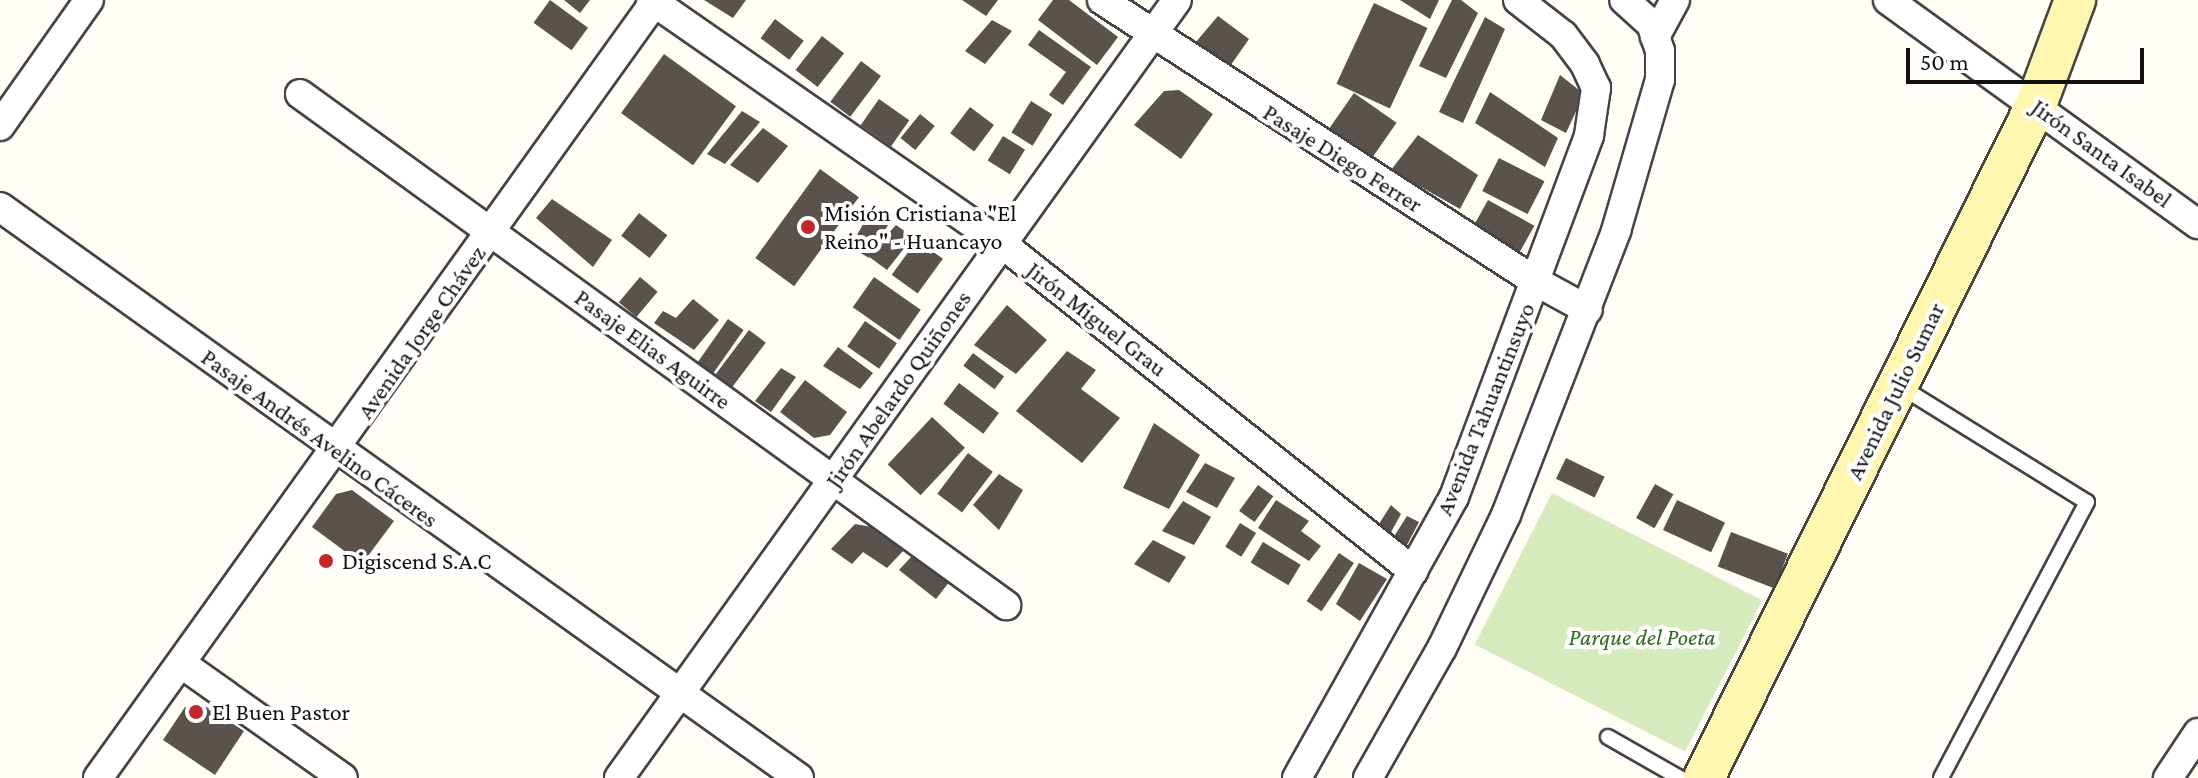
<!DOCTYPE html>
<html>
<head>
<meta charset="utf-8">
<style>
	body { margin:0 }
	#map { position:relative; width:2198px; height:778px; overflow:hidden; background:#fffdf5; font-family:"Crimson Pro",serif }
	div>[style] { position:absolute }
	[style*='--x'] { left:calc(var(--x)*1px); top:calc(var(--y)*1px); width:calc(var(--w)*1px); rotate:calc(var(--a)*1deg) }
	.green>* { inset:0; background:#d5ebbd; transform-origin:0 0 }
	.building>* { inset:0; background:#5a524d; transform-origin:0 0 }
	.roads { filter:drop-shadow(2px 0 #444) drop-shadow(-2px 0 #444) drop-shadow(0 2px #444) drop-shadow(0 -2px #444) }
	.lane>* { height:14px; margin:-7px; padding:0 7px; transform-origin:7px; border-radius:7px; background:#fff }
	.street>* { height:28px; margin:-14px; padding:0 14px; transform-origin:14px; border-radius:14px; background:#fff }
	.secondary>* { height:40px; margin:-20px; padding:0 20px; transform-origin:20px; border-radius:20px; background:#fff6b0 }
	.dots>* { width:22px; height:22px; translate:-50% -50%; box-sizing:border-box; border:4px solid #fff; border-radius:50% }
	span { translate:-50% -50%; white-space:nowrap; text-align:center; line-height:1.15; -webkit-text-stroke:8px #fff; paint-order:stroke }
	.street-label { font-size:24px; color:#111 }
	.poi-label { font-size:24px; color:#111 }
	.left { translate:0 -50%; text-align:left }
	.park-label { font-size:24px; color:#2f6b1f; font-style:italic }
	.scale { position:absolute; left:1906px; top:48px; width:238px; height:36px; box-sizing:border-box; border:4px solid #111; border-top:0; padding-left:10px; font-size:24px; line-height:28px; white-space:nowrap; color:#111; -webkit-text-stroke:6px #fff; paint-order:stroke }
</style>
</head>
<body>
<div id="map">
	<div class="green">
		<div style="left:1552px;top:493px;width:236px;height:170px;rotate:27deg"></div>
	</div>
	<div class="building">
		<div style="left:550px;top:0;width:47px;height:28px;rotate:36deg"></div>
		<div style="clip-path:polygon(564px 0,590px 0,580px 13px)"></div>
		<div style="clip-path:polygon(704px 0,746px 0,733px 18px)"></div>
		<div style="clip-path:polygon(962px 0,998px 0,986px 16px)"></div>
		<div style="clip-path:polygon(1053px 0,1069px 0,1118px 37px,1097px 65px,1038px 20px)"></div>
		<div style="clip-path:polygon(1400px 0,1439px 0,1430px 19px)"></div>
		<div style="clip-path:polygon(1452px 0,1461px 0,1478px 13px,1446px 78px,1419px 66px)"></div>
		<div style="left:1374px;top:3px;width:59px;height:89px;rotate:25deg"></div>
		<div style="clip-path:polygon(1218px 16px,1249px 39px,1226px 72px,1190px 49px)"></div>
		<div style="clip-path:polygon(1485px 17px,1505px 29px,1463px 123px,1439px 112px)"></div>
		<div style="left:775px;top:19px;width:36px;height:24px;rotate:37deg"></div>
		<div style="clip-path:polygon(992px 20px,1012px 31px,985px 64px,965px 51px)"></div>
		<div style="clip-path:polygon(1039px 30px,1091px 67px,1063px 105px,1049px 95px,1066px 72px,1028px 45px)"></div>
		<div style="left:822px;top:36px;width:28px;height:43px;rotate:38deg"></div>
		<div style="left:664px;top:54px;width:89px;height:73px;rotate:36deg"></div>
		<div style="left:861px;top:61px;width:25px;height:51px;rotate:37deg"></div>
		<div style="clip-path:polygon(1560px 75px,1584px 94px,1566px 133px,1541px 120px)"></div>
		<div style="clip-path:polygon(1179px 90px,1213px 114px,1181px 159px,1134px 125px,1164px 91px)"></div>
		<div style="clip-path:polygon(1490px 92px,1558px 138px,1545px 167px,1475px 123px)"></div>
		<div style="left:1354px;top:93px;width:52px;height:49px;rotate:35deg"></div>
		<div style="left:879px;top:99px;width:37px;height:32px;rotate:35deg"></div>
		<div style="left:1031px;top:101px;width:25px;height:37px;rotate:32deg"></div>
		<div style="left:970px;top:107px;width:30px;height:33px;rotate:37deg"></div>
		<div style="clip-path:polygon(742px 111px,760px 122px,725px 164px,707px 154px)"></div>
		<div style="left:920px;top:114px;width:19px;height:31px;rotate:39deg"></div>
		<div style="clip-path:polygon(763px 128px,788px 146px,758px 183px,730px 165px)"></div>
		<div style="clip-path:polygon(1418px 135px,1478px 175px,1460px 209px,1391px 170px)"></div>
		<div style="left:1003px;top:136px;width:26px;height:29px;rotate:32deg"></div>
		<div style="left:1499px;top:158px;width:51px;height:37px;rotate:27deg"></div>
		<div style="left:820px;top:169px;width:48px;height:110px;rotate:36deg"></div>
		<div style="clip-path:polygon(552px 199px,612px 240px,593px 267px,536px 218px)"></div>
		<div style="left:1488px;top:200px;width:53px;height:40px;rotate:29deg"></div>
		<div style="left:639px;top:213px;width:36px;height:29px;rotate:38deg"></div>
		<div style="left:869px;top:214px;width:22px;height:38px;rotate:30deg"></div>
		<div style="clip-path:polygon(896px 225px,913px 237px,887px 270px,868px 256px)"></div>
		<div style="left:917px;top:240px;width:32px;height:43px;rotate:36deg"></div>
		<div style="left:640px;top:277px;width:23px;height:33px;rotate:40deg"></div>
		<div style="left:874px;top:277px;width:57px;height:37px;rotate:35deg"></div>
		<div style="clip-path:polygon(693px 299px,719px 320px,694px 350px,654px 323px,663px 311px,676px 318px)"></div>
		<div style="clip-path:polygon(1007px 305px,1047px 340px,1016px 374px,974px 345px)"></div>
		<div style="left:728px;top:319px;width:19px;height:62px;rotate:35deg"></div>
		<div style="left:865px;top:321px;width:39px;height:31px;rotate:35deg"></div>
		<div style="left:749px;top:330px;width:21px;height:61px;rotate:37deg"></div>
		<div style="clip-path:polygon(838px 347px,873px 373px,860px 389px,823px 366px)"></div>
		<div style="clip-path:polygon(1067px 351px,1096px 370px,1081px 389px,1120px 418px,1082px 463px,1016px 411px)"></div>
		<div style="left:973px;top:353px;width:39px;height:16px;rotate:37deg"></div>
		<div style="clip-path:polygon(781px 368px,796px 377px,771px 412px,755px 401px)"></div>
		<div style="clip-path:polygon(805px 380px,847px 412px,830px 435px,814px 438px,780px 412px)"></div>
		<div style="left:959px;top:383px;width:50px;height:26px;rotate:37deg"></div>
		<div style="left:932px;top:417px;width:45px;height:65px;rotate:43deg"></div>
		<div style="clip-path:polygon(1154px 423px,1200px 455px,1169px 509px,1123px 488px)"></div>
		<div style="left:968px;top:453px;width:31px;height:51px;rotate:37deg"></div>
		<div style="left:1566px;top:458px;width:43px;height:23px;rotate:26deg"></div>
		<div style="clip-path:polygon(1205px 463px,1235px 478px,1217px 508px,1186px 492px)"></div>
		<div style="clip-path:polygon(999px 474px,1023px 490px,999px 530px,973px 505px)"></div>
		<div style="left:1655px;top:484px;width:21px;height:39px;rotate:29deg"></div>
		<div style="left:1258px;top:485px;width:19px;height:32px;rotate:36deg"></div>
		<div style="clip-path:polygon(352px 490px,394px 521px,362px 564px,312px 527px,336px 494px)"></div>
		<div style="clip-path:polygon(1276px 500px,1309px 521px,1301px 531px,1321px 546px,1309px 561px,1258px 528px)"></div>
		<div style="left:1677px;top:500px;width:53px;height:33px;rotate:25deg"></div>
		<div style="clip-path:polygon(1183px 501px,1211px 517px,1194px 545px,1162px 531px)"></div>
		<div style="clip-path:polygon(1391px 505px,1401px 514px,1390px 534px,1377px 527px)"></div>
		<div style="clip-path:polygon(1407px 516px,1419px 522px,1407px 545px,1393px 538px)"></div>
		<div style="left:1240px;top:523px;width:19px;height:28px;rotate:32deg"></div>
		<div style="clip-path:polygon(855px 524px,872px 527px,904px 550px,887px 568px,863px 552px,852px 564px,831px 549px)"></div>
		<div style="left:1731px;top:532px;width:61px;height:37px;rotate:21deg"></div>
		<div style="clip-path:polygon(1153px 540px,1186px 557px,1169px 583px,1134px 564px)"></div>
		<div style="left:1263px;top:542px;width:44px;height:24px;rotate:31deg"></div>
		<div style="left:1339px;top:553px;width:18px;height:58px;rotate:34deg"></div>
		<div style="clip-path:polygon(913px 555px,950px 581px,936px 599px,899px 570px)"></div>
		<div style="clip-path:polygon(1359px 563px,1387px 579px,1360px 621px,1336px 604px)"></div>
		<div style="clip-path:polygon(205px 706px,244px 731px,215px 775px,163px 740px,185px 707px)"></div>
	</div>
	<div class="roads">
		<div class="lane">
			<div style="--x:1898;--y:385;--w:222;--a:31.8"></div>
			<div style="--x:2087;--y:502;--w:312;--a:117.9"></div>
			<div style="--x:1608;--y:737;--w:83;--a:29.7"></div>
		</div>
		<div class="street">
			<div style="--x:651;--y:0;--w:426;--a:34.8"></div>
			<div style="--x:1001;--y:243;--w:527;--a:38.52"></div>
			<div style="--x:1102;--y:0;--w:516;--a:32.98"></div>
			<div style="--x:1535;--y:281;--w:60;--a:28.7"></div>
			<div style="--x:1888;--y:0;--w:382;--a:35.9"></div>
			<div style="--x:1655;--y:37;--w:42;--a:-61.6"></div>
			<div style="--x:300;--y:94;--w:872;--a:35.9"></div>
			<div style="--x:0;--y:126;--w:154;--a:-54.8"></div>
			<div style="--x:0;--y:207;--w:982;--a:35.55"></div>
			<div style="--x:182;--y:664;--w:197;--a:35.3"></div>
			<div style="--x:98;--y:778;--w:957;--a:-54.35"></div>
			<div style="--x:619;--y:778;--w:957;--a:-54.35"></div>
			<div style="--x:1297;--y:778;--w:322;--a:-60.8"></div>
			<div style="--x:1454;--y:497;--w:386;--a:-69.5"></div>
			<div style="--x:1589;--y:135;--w:48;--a:-81.5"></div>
			<div style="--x:1596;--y:88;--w:26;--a:-115"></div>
			<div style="--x:1585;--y:64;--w:36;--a:-127"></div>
			<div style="--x:1563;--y:35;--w:57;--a:-142.1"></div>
			<div style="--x:1368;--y:778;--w:150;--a:-60.4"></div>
			<div style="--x:1442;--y:648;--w:148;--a:-64.3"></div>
			<div style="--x:1506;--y:515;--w:305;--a:-68.8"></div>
			<div style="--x:1616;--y:231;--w:157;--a:-73.8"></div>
			<div style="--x:1660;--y:80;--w:29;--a:-90"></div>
			<div style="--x:1660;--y:51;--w:28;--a:-108"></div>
			<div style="--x:1651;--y:24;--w:36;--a:-138"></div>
			<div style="--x:2168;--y:778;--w:54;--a:-56.3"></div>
		</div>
		<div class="secondary">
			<div style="--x:1704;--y:778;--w:750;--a:-63.74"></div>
			<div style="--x:2036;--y:105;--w:112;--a:-69.6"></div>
		</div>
	</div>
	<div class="dots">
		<div style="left:808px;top:227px;background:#c4262e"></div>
		<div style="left:326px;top:561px;background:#c4262e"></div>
		<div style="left:196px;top:712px;background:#c4262e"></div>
	</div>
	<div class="street-label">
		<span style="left:2102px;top:153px;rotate:36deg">Jirón Santa Isabel</span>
		<span style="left:1343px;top:158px;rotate:32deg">Pasaje Diego Ferrer</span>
		<span style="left:1097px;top:319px;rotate:38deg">Jirón Miguel Grau</span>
		<span style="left:421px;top:332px;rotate:-55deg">Avenida Jorge Chávez</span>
		<span style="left:653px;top:349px;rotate:36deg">Pasaje Elias Aguirre</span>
		<span style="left:898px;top:389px;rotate:-55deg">Jirón Abelardo Quiñones</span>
		<span style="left:1895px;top:391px;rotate:-64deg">Avenida Julio Sumar</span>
		<span style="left:1485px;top:409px;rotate:-68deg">Avenida Tahuantinsuyo</span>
		<span style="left:320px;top:438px;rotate:36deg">Pasaje Andrés Avelino Cáceres</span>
	</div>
	<div class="poi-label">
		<span class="left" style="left:824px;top:227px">Misión Cristiana "El<br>Reino" - Huancayo</span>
		<span class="left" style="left:342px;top:561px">Digiscend S.A.C</span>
		<span class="left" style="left:212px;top:712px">El Buen Pastor</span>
	</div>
	<div class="park-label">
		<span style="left:1642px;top:637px">Parque del Poeta</span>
	</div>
	<div class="scale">50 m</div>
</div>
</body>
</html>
